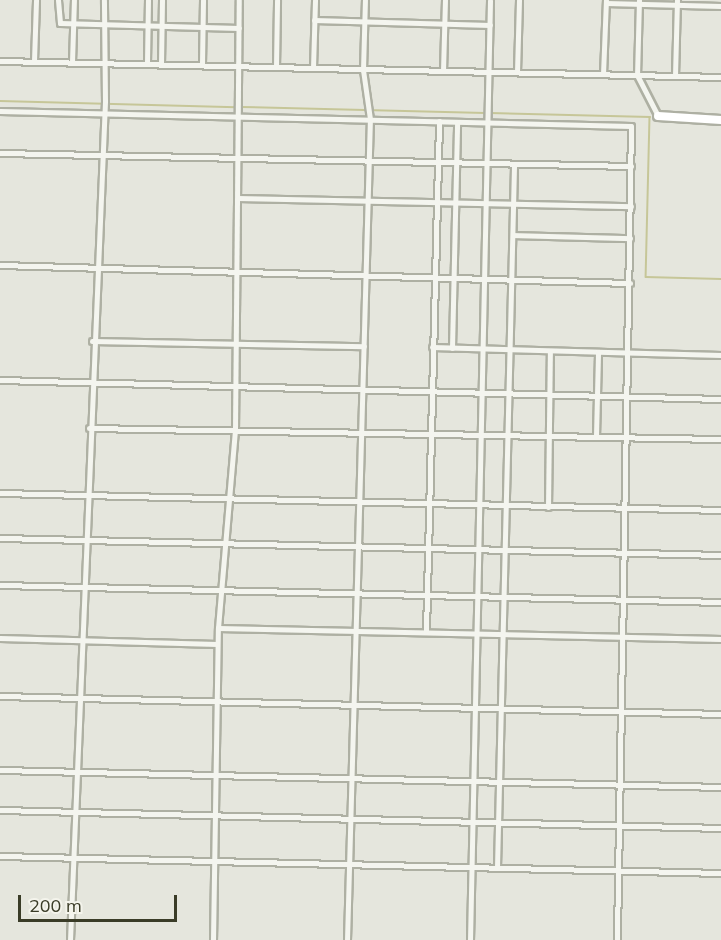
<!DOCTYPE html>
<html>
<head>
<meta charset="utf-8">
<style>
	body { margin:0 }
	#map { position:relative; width:721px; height:940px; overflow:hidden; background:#e5e6dd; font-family:Mulish,sans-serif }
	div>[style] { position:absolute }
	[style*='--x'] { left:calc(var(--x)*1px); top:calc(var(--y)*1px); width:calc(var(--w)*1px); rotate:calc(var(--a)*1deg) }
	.stream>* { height:1.5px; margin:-0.75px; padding:0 0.75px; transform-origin:0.75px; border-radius:0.75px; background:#c6c698 }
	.roads { filter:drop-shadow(2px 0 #aeb0a3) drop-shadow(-2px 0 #aeb0a3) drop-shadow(0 2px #aeb0a3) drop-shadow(0 -2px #aeb0a3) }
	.street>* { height:5px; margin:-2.5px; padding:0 2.5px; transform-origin:2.5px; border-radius:2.5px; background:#f4f5ef }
	.secondary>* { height:8px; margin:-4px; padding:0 4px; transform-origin:4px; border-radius:4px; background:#fff }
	span { translate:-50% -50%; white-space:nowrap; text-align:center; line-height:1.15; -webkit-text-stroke:4.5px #f4f4ec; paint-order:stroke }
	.scale { position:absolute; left:18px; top:895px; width:159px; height:27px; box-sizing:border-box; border:3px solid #3a3c27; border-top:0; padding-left:8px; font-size:18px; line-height:21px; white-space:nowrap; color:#3a3c27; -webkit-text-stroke:4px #f4f4ec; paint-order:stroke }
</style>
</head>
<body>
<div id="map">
	<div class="stream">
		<div style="--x:0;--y:101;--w:236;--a:1.5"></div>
		<div style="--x:241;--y:107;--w:244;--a:1.4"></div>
		<div style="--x:490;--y:113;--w:160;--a:1.4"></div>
		<div style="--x:650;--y:117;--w:160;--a:91.4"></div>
		<div style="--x:646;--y:277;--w:75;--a:1.5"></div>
	</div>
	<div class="roads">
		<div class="street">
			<div style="--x:58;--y:0;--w:23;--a:85"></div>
			<div style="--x:60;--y:23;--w:179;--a:1.6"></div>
			<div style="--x:639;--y:0;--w:75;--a:91.5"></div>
			<div style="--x:637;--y:75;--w:46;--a:62.9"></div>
			<div style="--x:606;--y:3;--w:115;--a:1.5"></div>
			<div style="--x:314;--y:20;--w:176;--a:1.6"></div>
			<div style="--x:0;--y:61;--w:721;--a:1.27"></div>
			<div style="--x:34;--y:61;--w:61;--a:-88.1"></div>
			<div style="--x:72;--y:62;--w:62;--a:-88.2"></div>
			<div style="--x:147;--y:63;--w:63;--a:-89.1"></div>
			<div style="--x:161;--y:64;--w:64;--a:-89.1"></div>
			<div style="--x:202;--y:64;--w:64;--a:-89.1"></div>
			<div style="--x:276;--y:67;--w:67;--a:-89.1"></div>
			<div style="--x:313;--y:68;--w:68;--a:-88.3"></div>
			<div style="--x:443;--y:71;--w:71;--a:-88.4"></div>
			<div style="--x:517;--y:72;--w:72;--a:-88.4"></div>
			<div style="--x:603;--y:74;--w:74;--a:-87.7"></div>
			<div style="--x:675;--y:76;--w:76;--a:-88.5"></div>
			<div style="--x:0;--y:111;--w:631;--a:1.36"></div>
			<div style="--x:631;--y:126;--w:814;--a:90.99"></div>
			<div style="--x:0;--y:153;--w:631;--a:1.18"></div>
			<div style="--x:240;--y:198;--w:391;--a:1.2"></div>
			<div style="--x:513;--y:235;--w:117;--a:1.5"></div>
			<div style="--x:0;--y:265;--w:630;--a:1.64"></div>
			<div style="--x:92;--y:341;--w:272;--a:1.1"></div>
			<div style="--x:432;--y:347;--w:289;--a:1.6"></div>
			<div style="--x:452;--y:348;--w:226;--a:-88.7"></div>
			<div style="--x:0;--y:380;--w:721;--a:1.51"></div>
			<div style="--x:89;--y:428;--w:632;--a:1"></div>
			<div style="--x:596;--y:436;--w:84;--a:-88.6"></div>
			<div style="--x:0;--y:493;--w:721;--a:1.35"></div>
			<div style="--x:548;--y:507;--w:156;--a:-89.3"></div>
			<div style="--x:0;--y:538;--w:721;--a:1.35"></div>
			<div style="--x:0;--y:585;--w:721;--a:1.35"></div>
			<div style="--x:218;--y:628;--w:503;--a:1.25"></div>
			<div style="--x:426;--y:632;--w:511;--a:-88.54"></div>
			<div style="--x:0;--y:638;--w:217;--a:1.6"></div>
			<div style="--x:0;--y:696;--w:721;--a:1.43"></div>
			<div style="--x:0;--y:770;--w:721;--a:1.35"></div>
			<div style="--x:0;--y:810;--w:721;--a:1.43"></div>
			<div style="--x:0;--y:856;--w:721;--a:1.35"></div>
			<div style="--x:497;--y:867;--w:703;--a:-88.61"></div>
			<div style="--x:70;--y:940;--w:840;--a:-87.61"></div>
			<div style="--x:105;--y:101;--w:101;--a:-90.6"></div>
			<div style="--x:213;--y:940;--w:312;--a:-89.1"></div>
			<div style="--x:218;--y:628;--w:198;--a:-85.1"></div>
			<div style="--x:235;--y:431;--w:431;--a:-89.5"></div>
			<div style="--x:347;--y:940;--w:821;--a:-88.4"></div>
			<div style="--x:370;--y:119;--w:49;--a:-98.1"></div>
			<div style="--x:363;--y:70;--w:70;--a:-88.4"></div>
			<div style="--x:470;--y:940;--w:940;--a:-88.78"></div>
		</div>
		<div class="secondary">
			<div style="--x:658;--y:116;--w:63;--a:3.6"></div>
		</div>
	</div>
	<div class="scale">200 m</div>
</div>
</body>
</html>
